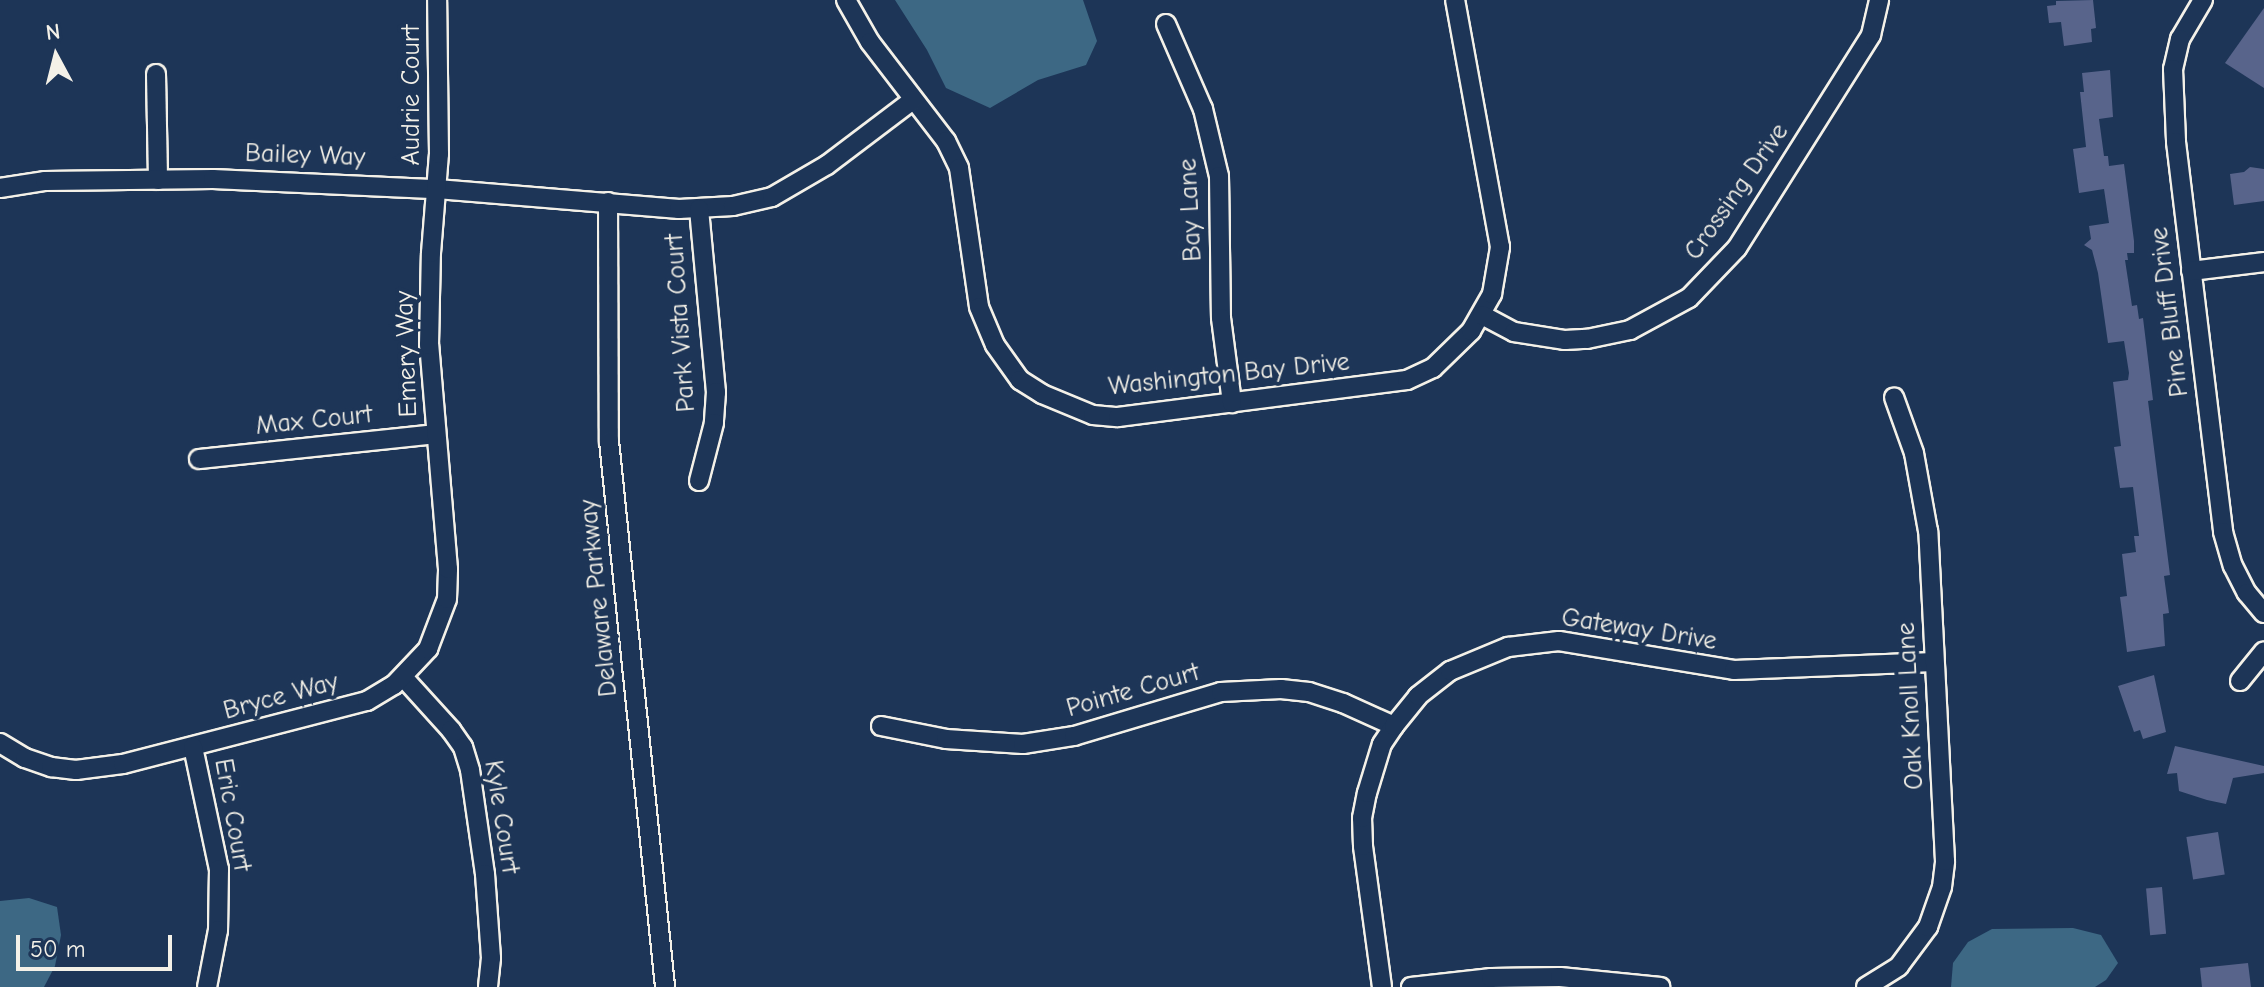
<!DOCTYPE html>
<html>
<head>
<meta charset="utf-8">
<style>
	body { margin:0 }
	#map { position:relative; width:2264px; height:987px; overflow:hidden; background:#1d3557; font-family:"Comic Neue",sans-serif }
	div>[style] { position:absolute }
	[style*='--x'] { left:calc(var(--x)*1px); top:calc(var(--y)*1px); width:calc(var(--w)*1px); rotate:calc(var(--a)*1deg) }
	.water>* { inset:0; background:#3d6884 }
	.building>* { inset:0; background:#58648b; transform-origin:0 0 }
	.roads { filter:drop-shadow(2px 0 #f4f1e8) drop-shadow(-2px 0 #f4f1e8) drop-shadow(0 2px #f4f1e8) drop-shadow(0 -2px #f4f1e8) }
	.minor>* { height:18px; margin:-9px; padding:0 9px; transform-origin:9px; border-radius:9px; background:#1d3557 }
	span { translate:-50% -50%; white-space:nowrap; text-align:center; line-height:1.15; -webkit-text-stroke:8px #1d3557; paint-order:stroke }
	.street-label { font-size:26px; color:#f4f1e8 }
	.north { position:absolute; left:16px; top:16px; width:80px; height:80px; -webkit-text-stroke:6px #1d3557; paint-order:stroke; rotate:353deg; font-size:22px; font-weight:700; line-height:32px; text-align:center; color:#f4f1e8 }
	.north::after { content:''; display:block; margin:auto; width:28px; height:36px; background:#f4f1e8; clip-path:polygon(50% 0,100% 100%,50% 72%,0 100%) }
	.scale { position:absolute; left:16px; top:935px; width:156px; height:36px; box-sizing:border-box; border:4px solid #f4f1e8; border-top:0; padding-left:10px; font-size:24px; line-height:28px; white-space:nowrap; color:#f4f1e8; -webkit-text-stroke:6px #1d3557; paint-order:stroke }
</style>
</head>
<body>
<div id="map">
	<div class="water">
		<div style="clip-path:polygon(895px 0,1083px 0,1097px 41px,1086px 65px,1038px 80px,990px 108px,946px 88px,927px 50px)"></div>
		<div style="clip-path:polygon(29px 898px,57px 907px,61px 935px,55px 966px,44px 987px,0 987px,0 901px)"></div>
		<div style="clip-path:polygon(2073px 928px,2101px 935px,2118px 963px,2106px 980px,2095px 987px,1951px 987px,1953px 963px,1968px 942px,1992px 929px)"></div>
	</div>
	<div class="building">
		<div style="clip-path:polygon(2093px 0,2096px 28px,2091px 29px,2092px 42px,2064px 46px,2061px 22px,2049px 23px,2047px 6px,2056px 5px,2056px 1px)"></div>
		<div style="clip-path:polygon(2264px 8px,2264px 88px,2225px 63px)"></div>
		<div style="clip-path:polygon(2110px 70px,2113px 117px,2099px 119px,2104px 156px,2108px 156px,2109px 166px,2124px 164px,2134px 241px,2134px 253px,2127px 253px,2128px 260px,2125px 260px,2132px 306px,2137px 305px,2139px 319px,2143px 318px,2153px 400px,2148px 401px,2170px 575px,2164px 576px,2169px 613px,2163px 614px,2165px 646px,2127px 652px,2120px 597px,2127px 596px,2122px 554px,2136px 552px,2134px 536px,2139px 536px,2133px 487px,2120px 488px,2114px 447px,2121px 446px,2113px 382px,2128px 380px,2129px 373px,2124px 341px,2108px 343px,2098px 273px,2092px 250px,2084px 245px,2091px 239px,2089px 226px,2109px 223px,2104px 189px,2079px 193px,2073px 149px,2086px 147px,2080px 92px,2084px 92px,2082px 73px)"></div>
		<div style="clip-path:polygon(2250px 167px,2264px 169px,2264px 201px,2234px 205px,2230px 174px,2244px 172px)"></div>
		<div style="clip-path:polygon(2154px 675px,2166px 732px,2143px 739px,2140px 730px,2134px 732px,2118px 686px)"></div>
		<div style="clip-path:polygon(2175px 746px,2264px 766px,2264px 773px,2233px 778px,2226px 804px,2207px 800px,2179px 791px,2177px 773px,2167px 774px)"></div>
		<div style="left:2218px;top:832px;width:43px;height:32px;rotate:81deg"></div>
		<div style="left:2162px;top:887px;width:47px;height:16px;rotate:85deg"></div>
		<div style="clip-path:polygon(2248px 963px,2251px 987px,2202px 987px,2200px 968px)"></div>
	</div>
	<div class="roads">
		<div class="minor">
			<div style="--x:846;--y:0;--w:48;--a:60.3"></div>
			<div style="--x:870;--y:42;--w:125;--a:52.5"></div>
			<div style="--x:946;--y:141;--w:30;--a:64"></div>
			<div style="--x:959;--y:168;--w:140;--a:81.8"></div>
			<div style="--x:979;--y:307;--w:41;--a:67.2"></div>
			<div style="--x:995;--y:345;--w:43;--a:54.5"></div>
			<div style="--x:1020;--y:380;--w:26;--a:32"></div>
			<div style="--x:1042;--y:394;--w:55;--a:22.4"></div>
			<div style="--x:1093;--y:415;--w:25;--a:5"></div>
			<div style="--x:1118;--y:417;--w:291;--a:-7.3"></div>
			<div style="--x:1407;--y:380;--w:29;--a:-25"></div>
			<div style="--x:1433;--y:368;--w:53;--a:-44.2"></div>
			<div style="--x:1471;--y:331;--w:43;--a:-60.4"></div>
			<div style="--x:1492;--y:294;--w:48;--a:-80.3"></div>
			<div style="--x:1500;--y:247;--w:251;--a:-100.3"></div>
			<div style="--x:2203;--y:0;--w:45;--a:120.5"></div>
			<div style="--x:2180;--y:39;--w:31;--a:103"></div>
			<div style="--x:2173;--y:69;--w:73;--a:87.6"></div>
			<div style="--x:2176;--y:142;--w:393;--a:83.1"></div>
			<div style="--x:2223;--y:532;--w:35;--a:74"></div>
			<div style="--x:2233;--y:566;--w:30;--a:63"></div>
			<div style="--x:2247;--y:593;--w:26;--a:50"></div>
			<div style="--x:1166;--y:24;--w:93;--a:66.5"></div>
			<div style="--x:1203;--y:109;--w:69;--a:76.6"></div>
			<div style="--x:1219;--y:176;--w:142;--a:89.2"></div>
			<div style="--x:1221;--y:318;--w:86;--a:82.6"></div>
			<div style="--x:156;--y:74;--w:106;--a:88.9"></div>
			<div style="--x:0;--y:188;--w:46;--a:-8.8"></div>
			<div style="--x:45;--y:181;--w:168;--a:-0.7"></div>
			<div style="--x:213;--y:179;--w:224;--a:2.6"></div>
			<div style="--x:437;--y:189;--w:243;--a:4.7"></div>
			<div style="--x:679;--y:209;--w:54;--a:-3.2"></div>
			<div style="--x:733;--y:206;--w:40;--a:-13"></div>
			<div style="--x:772;--y:197;--w:64;--a:-30.2"></div>
			<div style="--x:827;--y:165;--w:108;--a:-37.1"></div>
			<div style="--x:608;--y:202;--w:239;--a:89.8"></div>
			<div style="--x:609;--y:441;--w:549;--a:84.14"></div>
			<div style="--x:699;--y:209;--w:184;--a:84.7"></div>
			<div style="--x:716;--y:392;--w:31;--a:94"></div>
			<div style="--x:714;--y:423;--w:60;--a:104.5"></div>
			<div style="--x:2191;--y:271;--w:74;--a:-7"></div>
			<div style="--x:1482;--y:315;--w:36;--a:28"></div>
			<div style="--x:1514;--y:332;--w:52;--a:8.9"></div>
			<div style="--x:1565;--y:340;--w:22;--a:-3"></div>
			<div style="--x:1587;--y:339;--w:44;--a:-11.8"></div>
			<div style="--x:1630;--y:330;--w:67;--a:-28.5"></div>
			<div style="--x:1689;--y:298;--w:69;--a:-46.2"></div>
			<div style="--x:1737;--y:248;--w:252;--a:-57.8"></div>
			<div style="--x:1871;--y:35;--w:36;--a:-77"></div>
			<div style="--x:199;--y:459;--w:237;--a:-6"></div>
			<div style="--x:403;--y:677;--w:72;--a:47.8"></div>
			<div style="--x:451;--y:730;--w:21;--a:55"></div>
			<div style="--x:463;--y:747;--w:24;--a:73"></div>
			<div style="--x:470;--y:770;--w:105;--a:81.8"></div>
			<div style="--x:485;--y:874;--w:84;--a:85.9"></div>
			<div style="--x:491;--y:958;--w:29;--a:96"></div>
			<div style="--x:2240;--y:681;--w:38;--a:-51"></div>
			<div style="--x:881;--y:726;--w:66;--a:11.3"></div>
			<div style="--x:946;--y:739;--w:77;--a:3.7"></div>
			<div style="--x:1023;--y:744;--w:52;--a:-8.9"></div>
			<div style="--x:1074;--y:736;--w:153;--a:-16.7"></div>
			<div style="--x:1221;--y:692;--w:60;--a:-2.9"></div>
			<div style="--x:1281;--y:689;--w:28;--a:6"></div>
			<div style="--x:1309;--y:692;--w:36;--a:18"></div>
			<div style="--x:1343;--y:703;--w:56;--a:24.3"></div>
			<div style="--x:0;--y:743;--w:29;--a:31"></div>
			<div style="--x:25;--y:758;--w:28;--a:19"></div>
			<div style="--x:51;--y:767;--w:25;--a:7"></div>
			<div style="--x:76;--y:770;--w:47;--a:-7.3"></div>
			<div style="--x:123;--y:764;--w:252;--a:-14.5"></div>
			<div style="--x:367;--y:701;--w:31;--a:-31"></div>
			<div style="--x:394;--y:685;--w:50;--a:-46.6"></div>
			<div style="--x:428;--y:649;--w:53;--a:-69.2"></div>
			<div style="--x:447;--y:599;--w:30;--a:-88"></div>
			<div style="--x:448;--y:569;--w:225;--a:-94.8"></div>
			<div style="--x:429;--y:345;--w:92;--a:-88.8"></div>
			<div style="--x:431;--y:253;--w:99;--a:-85.4"></div>
			<div style="--x:439;--y:154;--w:154;--a:-90.7"></div>
			<div style="--x:193;--y:747;--w:125;--a:78"></div>
			<div style="--x:219;--y:869;--w:61;--a:90.9"></div>
			<div style="--x:218;--y:930;--w:58;--a:100.9"></div>
			<div style="--x:1382;--y:987;--w:142;--a:-97.7"></div>
			<div style="--x:1363;--y:846;--w:28;--a:-92"></div>
			<div style="--x:1362;--y:818;--w:25;--a:-79"></div>
			<div style="--x:1367;--y:793;--w:51;--a:-73"></div>
			<div style="--x:1382;--y:744;--w:22;--a:-56"></div>
			<div style="--x:1394;--y:726;--w:38;--a:-51"></div>
			<div style="--x:1418;--y:696;--w:41;--a:-38"></div>
			<div style="--x:1450;--y:671;--w:63;--a:-22.5"></div>
			<div style="--x:1508;--y:647;--w:51;--a:-6.7"></div>
			<div style="--x:1559;--y:641;--w:177;--a:9.4"></div>
			<div style="--x:1734;--y:670;--w:200;--a:-2.3"></div>
			<div style="--x:1411;--y:987;--w:81;--a:-6.4"></div>
			<div style="--x:1491;--y:978;--w:69;--a:-0.8"></div>
			<div style="--x:1560;--y:977;--w:101;--a:5.7"></div>
			<div style="--x:1866;--y:987;--w:39;--a:-32"></div>
			<div style="--x:1899;--y:966;--w:49;--a:-53.4"></div>
			<div style="--x:1928;--y:927;--w:42;--a:-70.7"></div>
			<div style="--x:1942;--y:887;--w:26;--a:-83"></div>
			<div style="--x:1945;--y:861;--w:330;--a:-92.9"></div>
			<div style="--x:1928;--y:531;--w:79;--a:-100.2"></div>
			<div style="--x:1914;--y:453;--w:59;--a:-109.7"></div>
		</div>
	</div>
	<div class="street-label">
		<span style="left:412px;top:95px;rotate:-90deg">Audrie Court</span>
		<span style="left:305px;top:156px;rotate:2deg">Bailey Way</span>
		<span style="left:1737px;top:192px;rotate:-55deg">Crossing Drive</span>
		<span style="left:1191px;top:210px;rotate:-93deg">Bay Lane</span>
		<span style="left:2170px;top:312px;rotate:-97deg">Pine Bluff Drive</span>
		<span style="left:681px;top:323px;rotate:-94deg">Park Vista Court</span>
		<span style="left:407px;top:354px;rotate:-92deg">Emery Way</span>
		<span style="left:1229px;top:375px;rotate:-6deg">Washington Bay Drive</span>
		<span style="left:314px;top:421px;rotate:-6deg">Max Court</span>
		<span style="left:599px;top:598px;rotate:-96deg">Delaware Parkway</span>
		<span style="left:1639px;top:630px;rotate:9deg">Gateway Drive</span>
		<span style="left:1133px;top:691px;rotate:-16deg">Pointe Court</span>
		<span style="left:281px;top:697px;rotate:-15deg">Bryce Way</span>
		<span style="left:1911px;top:706px;rotate:-93deg">Oak Knoll Lane</span>
		<span style="left:232px;top:815px;rotate:80deg">Eric Court</span>
		<span style="left:501px;top:817px;rotate:81deg">Kyle Court</span>
	</div>
	<div class="north">N</div>
	<div class="scale">50 m</div>
</div>
</body>
</html>
